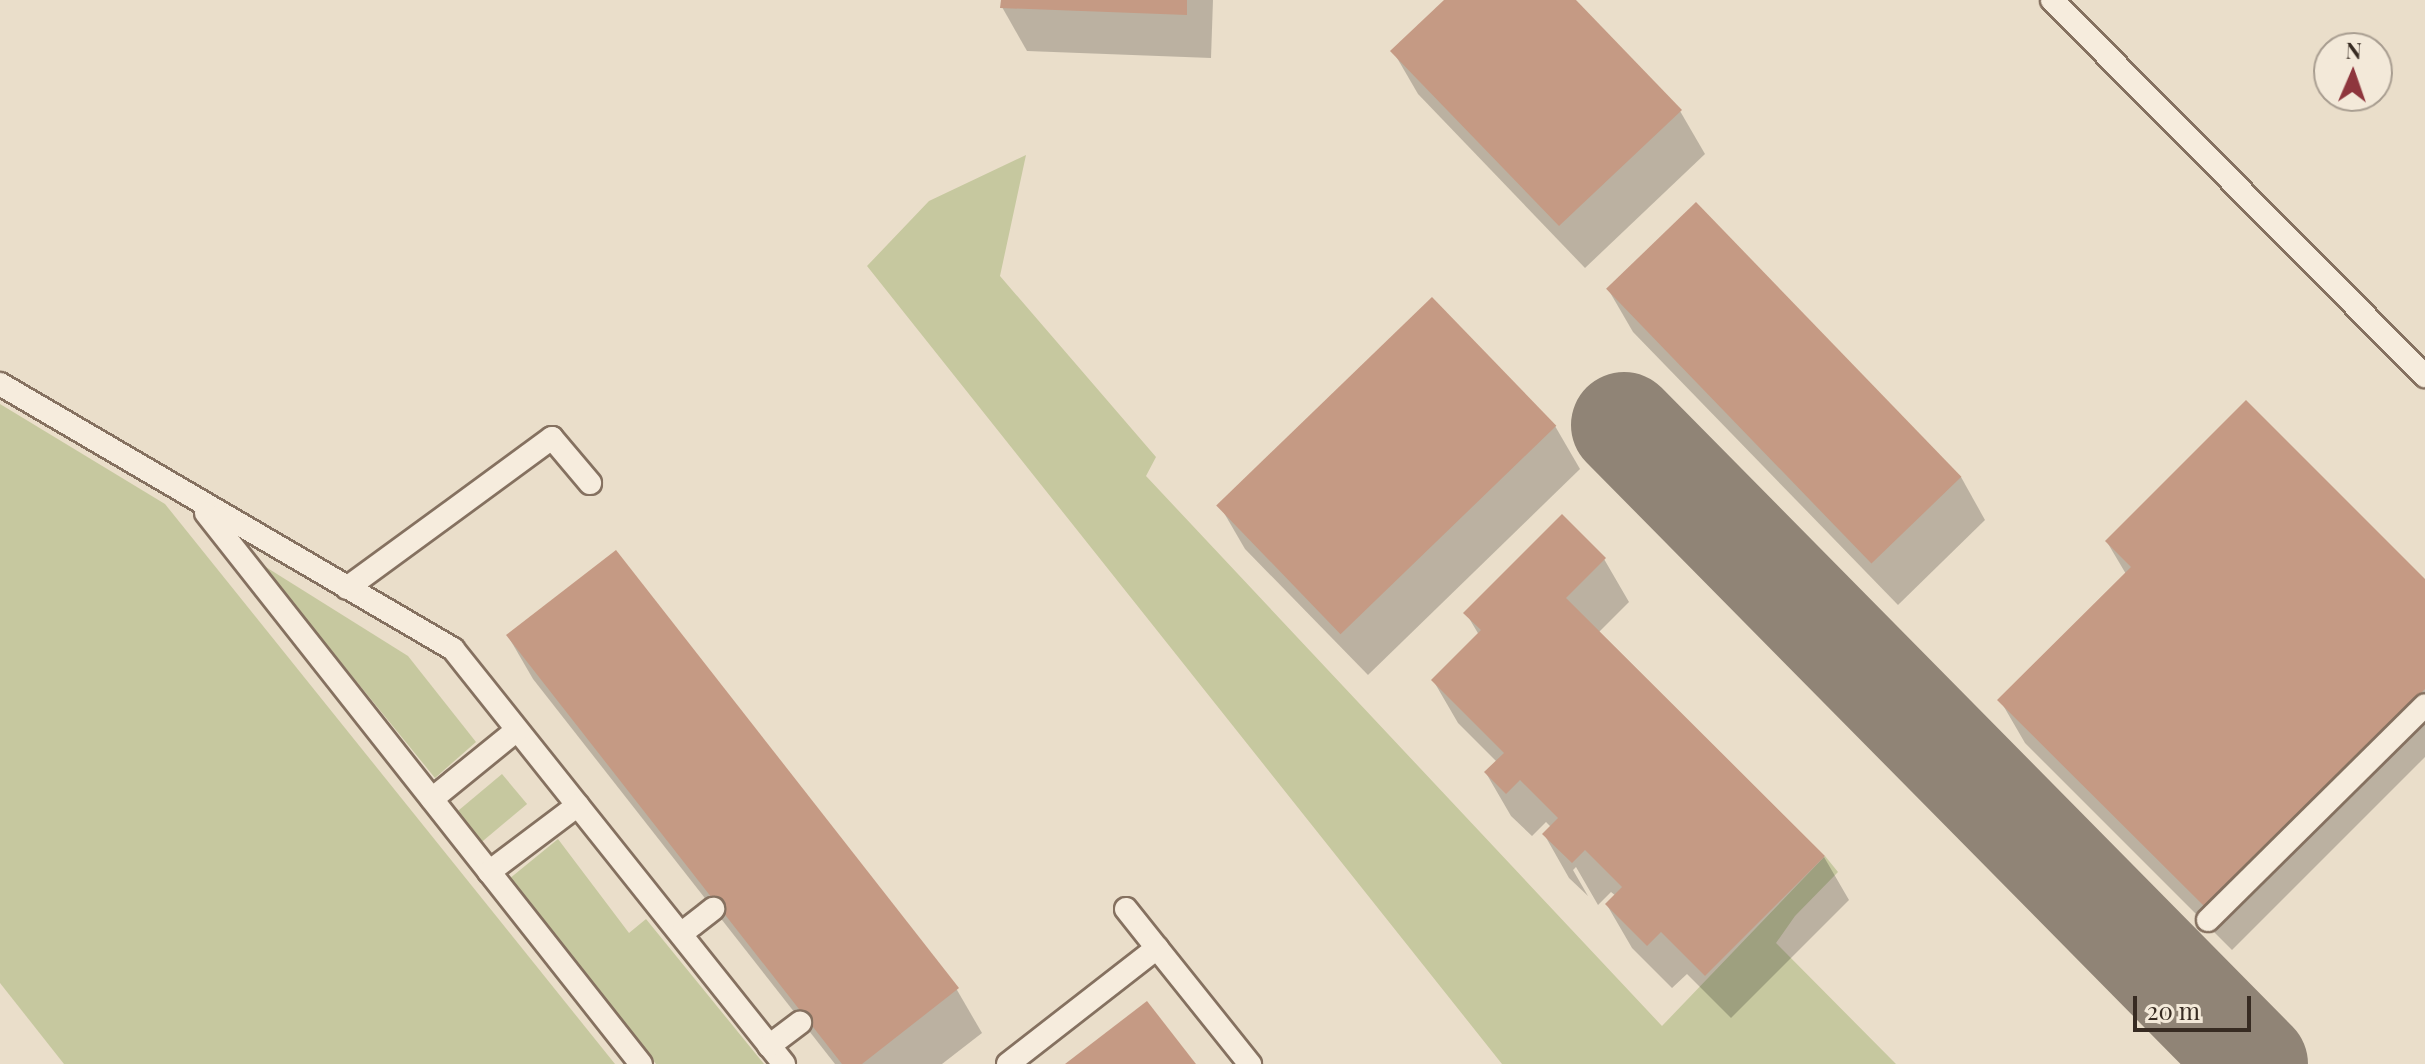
<!DOCTYPE html>
<html>
<head>
<meta charset="utf-8">
<style>
	body { margin:0 }
	#map { position:relative; width:2425px; height:1064px; overflow:hidden; background:#eadeca; font-family:"Playfair Display",serif }
	div>[style] { position:absolute }
	[style*='--x'] { left:calc(var(--x)*1px); top:calc(var(--y)*1px); width:calc(var(--w)*1px); rotate:calc(var(--a)*1deg) }
	.green>* { inset:0; background:#c6c89f; transform-origin:0 0 }
	.shadow>* { inset:0; background:#0003 }
	.taxiway>* { height:106px; margin:-53px; padding:0 53px; transform-origin:53px; border-radius:53px; background:#908476 }
	.building>* { inset:0; background:#c59a84; transform-origin:0 0 }
	.roads { filter:drop-shadow(2px 0 #857160) drop-shadow(-2px 0 #857160) drop-shadow(0 2px #857160) drop-shadow(0 -2px #857160) }
	.service>* { height:22px; margin:-11px; padding:0 11px; transform-origin:11px; border-radius:11px; background:#f6ecdd }
	span { translate:-50% -50%; white-space:nowrap; text-align:center; line-height:1.15; -webkit-text-stroke:6px #f3e9d9; paint-order:stroke }
	.north { position:absolute; left:2313px; top:32px; width:80px; height:80px; box-sizing:border-box; background:#f3e9d9; border:2px solid #a89d90; border-radius:50%; rotate:2deg; font-size:22px; font-weight:700; line-height:32px; text-align:center; color:#372b22 }
	.north::after { content:''; display:block; margin:auto; width:28px; height:36px; background:#8e363d; clip-path:polygon(50% 0,100% 100%,50% 72%,0 100%) }
	.scale { position:absolute; left:2133px; top:996px; width:118px; height:36px; box-sizing:border-box; border:4px solid #372b22; border-top:0; padding-left:10px; font-size:24px; line-height:28px; white-space:nowrap; color:#372b22; -webkit-text-stroke:6px #f3e9d9; paint-order:stroke }
</style>
</head>
<body>
<div id="map">
	<div class="green">
		<div style="clip-path:polygon(1026px 155px,1000px 276px,1156px 457px,1146px 476px,1662px 1026px,1825px 856px,1838px 872px,1795px 916px,1776px 943px,1896px 1064px,1502px 1064px,867px 266px,929px 201px)"></div>
		<div style="clip-path:polygon(0 404px,165px 504px,615px 1064px,64px 1064px,0 983px)"></div>
		<div style="clip-path:polygon(261px 564px,408px 656px,476px 742px,435px 778px)"></div>
		<div style="left:502px;top:774px;width:39px;height:60px;rotate:50deg"></div>
		<div style="clip-path:polygon(558px 839px,629px 933px,646px 919px,764px 1064px,656px 1064px,509px 879px)"></div>
	</div>
	<div class="shadow">
		<div style="clip-path:polygon(1003px 0,1213px 0,1211px 58px,1027px 51px,1002px 7px)"></div>
		<div style="clip-path:polygon(1447px 0,1574px 0,1680px 111px,1705px 154px,1585px 268px,1418px 94px,1393px 51px)"></div>
		<div style="clip-path:polygon(1608px 289px,1961px 477px,1985px 520px,1898px 605px,1633px 332px)"></div>
		<div style="clip-path:polygon(1555px 426px,1580px 469px,1368px 675px,1245px 549px,1220px 506px)"></div>
		<div style="clip-path:polygon(2107px 542px,2425px 581px,2425px 757px,2232px 950px,2025px 743px,2000px 700px,2126px 574px)"></div>
		<div style="clip-path:polygon(615px 552px,957px 990px,982px 1033px,942px 1064px,835px 1064px,533px 679px,508px 636px)"></div>
		<div style="clip-path:polygon(1604px 559px,1629px 602px,1598px 633px,1824px 857px,1849px 900px,1731px 1018px,1687px 974px,1672px 988px,1632px 948px,1607px 905px,1616px 896px,1611px 892px,1598px 905px,1576px 867px,1573px 870px,1588px 896px,1569px 878px,1544px 834px,1551px 827px,1546px 822px,1532px 836px,1511px 816px,1486px 773px,1497px 762px,1458px 723px,1433px 680px,1479px 635px,1466px 613px)"></div>
	</div>
	<div class="taxiway">
		<div style="--x:1624;--y:425;--w:898;--a:45.36"></div>
	</div>
	<div class="building">
		<div style="clip-path:polygon(1001px 0,1187px 0,1187px 15px,1000px 8px)"></div>
		<div style="clip-path:polygon(1444px 0,1576px 0,1682px 110px,1559px 226px,1390px 51px)"></div>
		<div style="left:1696px;top:202px;width:382px;height:125px;rotate:46deg"></div>
		<div style="left:1432px;top:297px;width:179px;height:300px;rotate:46deg"></div>
		<div style="clip-path:polygon(2246px 400px,2425px 579px,2425px 689px,2206px 908px,1997px 700px,2131px 567px,2105px 541px)"></div>
		<div style="clip-path:polygon(1562px 514px,1606px 558px,1566px 598px,1825px 856px,1705px 976px,1661px 932px,1647px 946px,1605px 904px,1622px 887px,1585px 850px,1572px 863px,1542px 834px,1558px 818px,1520px 780px,1506px 794px,1484px 772px,1504px 753px,1431px 680px,1481px 630px,1463px 613px)"></div>
		<div style="clip-path:polygon(616px 550px,959px 988px,862px 1064px,842px 1064px,506px 635px)"></div>
		<div style="clip-path:polygon(1147px 1001px,1196px 1064px,1065px 1064px)"></div>
	</div>
	<div class="roads">
		<div class="service">
			<div style="--x:2052;--y:0;--w:530;--a:45.23"></div>
			<div style="--x:0;--y:384;--w:525;--a:30.33"></div>
			<div style="--x:453;--y:649;--w:531;--a:51.42"></div>
			<div style="--x:206;--y:513;--w:702;--a:51.71"></div>
			<div style="--x:347;--y:588;--w:254;--a:-36.2"></div>
			<div style="--x:552;--y:438;--w:59;--a:49.8"></div>
			<div style="--x:432;--y:799;--w:109;--a:-39.1"></div>
			<div style="--x:489;--y:872;--w:111;--a:-37"></div>
			<div style="--x:1126;--y:909;--w:50;--a:51.5"></div>
			<div style="--x:2208;--y:920;--w:305;--a:-44.7"></div>
			<div style="--x:681;--y:934;--w:41;--a:-38"></div>
			<div style="--x:769;--y:1046;--w:39;--a:-37"></div>
			<div style="--x:1008;--y:1064;--w:189;--a:-37.9"></div>
			<div style="--x:1157;--y:948;--w:149;--a:51.3"></div>
		</div>
	</div>
	<div class="north">N</div>
	<div class="scale">20 m</div>
</div>
</body>
</html>
